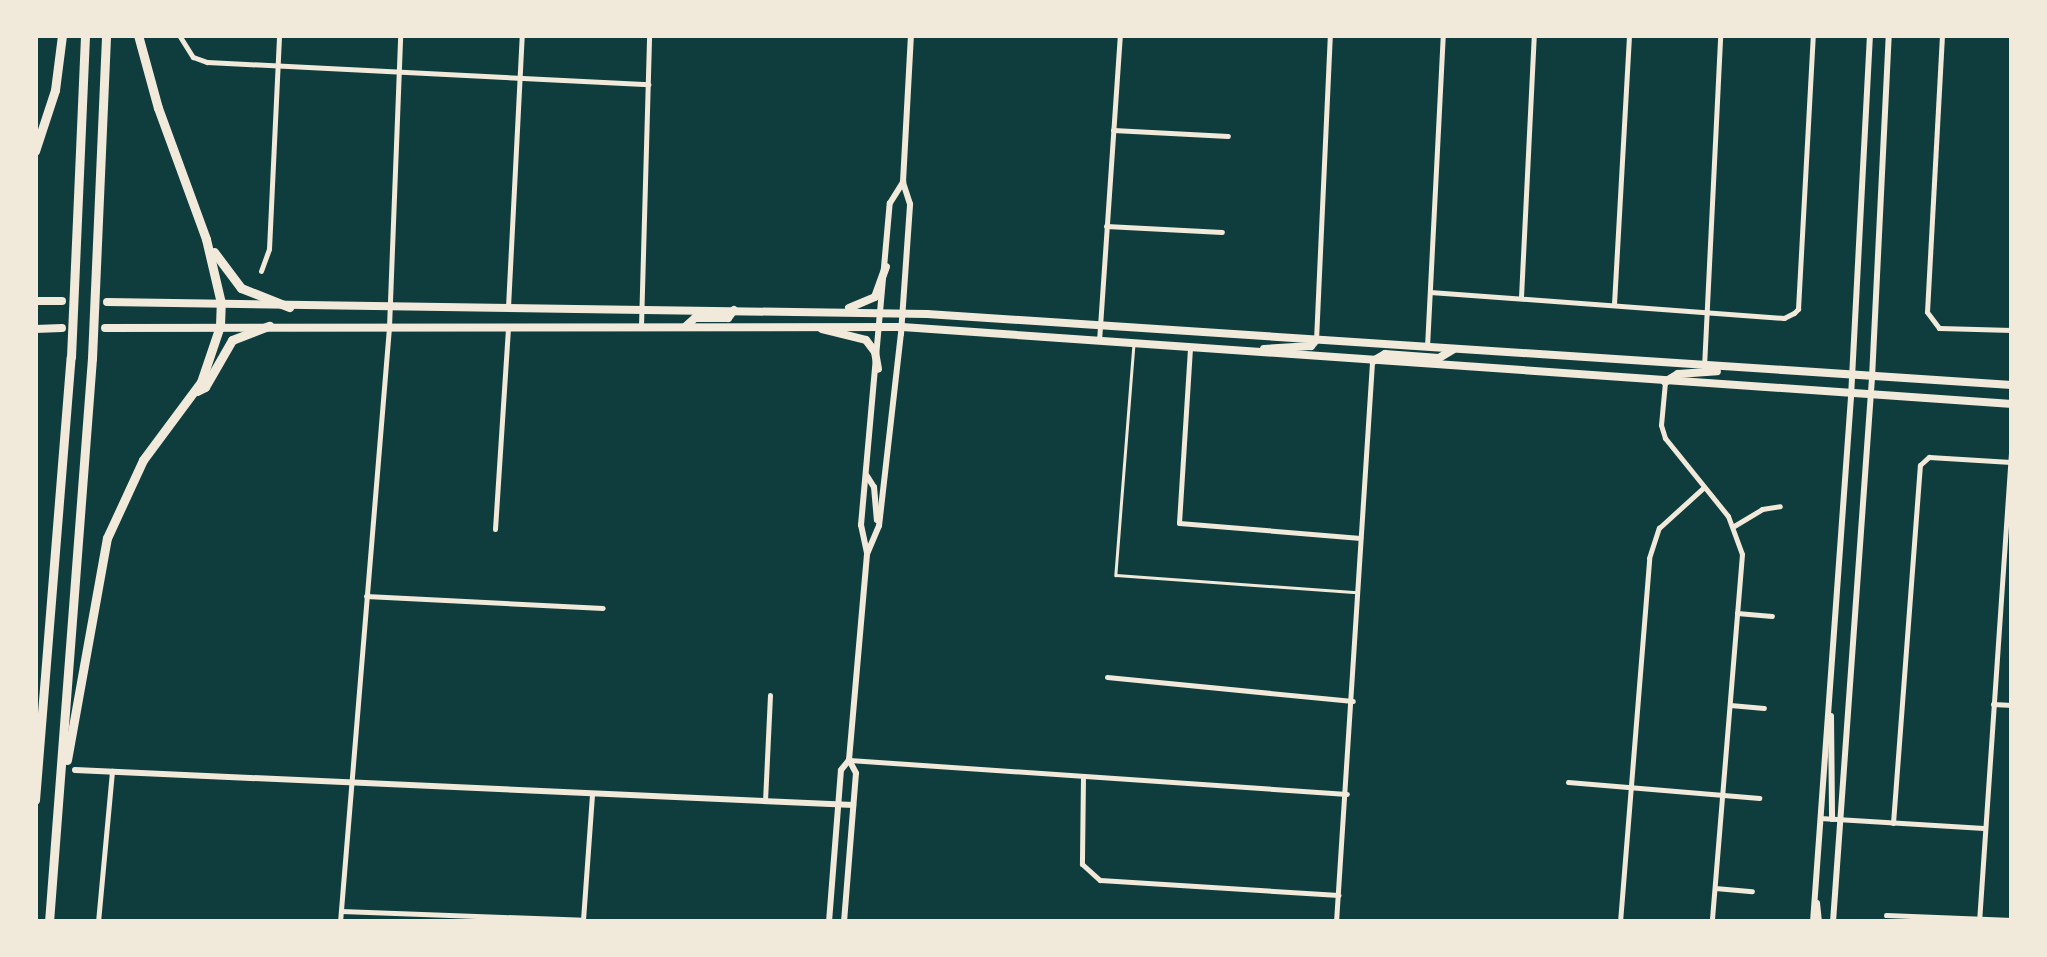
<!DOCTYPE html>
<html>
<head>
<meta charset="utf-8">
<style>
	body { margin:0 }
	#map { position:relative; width:2047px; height:957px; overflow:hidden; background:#0f3d3e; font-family:Karla,sans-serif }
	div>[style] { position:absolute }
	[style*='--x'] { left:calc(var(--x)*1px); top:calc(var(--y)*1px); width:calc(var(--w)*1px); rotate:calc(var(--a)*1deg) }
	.service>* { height:2.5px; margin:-1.25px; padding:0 1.25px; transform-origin:1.25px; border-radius:1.25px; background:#f1e9da }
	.minor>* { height:5px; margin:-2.5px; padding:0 2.5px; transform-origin:2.5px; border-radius:2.5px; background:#f1e9da }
	.tertiary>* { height:6px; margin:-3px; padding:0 3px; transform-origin:3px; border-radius:3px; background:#f1e9da }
	.secondary>* { height:6px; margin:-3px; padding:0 3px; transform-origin:3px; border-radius:3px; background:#f1e9da }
	.primary>* { height:8px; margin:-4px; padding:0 4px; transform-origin:4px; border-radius:4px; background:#f1e9da }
	.motorway>* { height:9px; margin:-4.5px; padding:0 4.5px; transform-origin:4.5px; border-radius:4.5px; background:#f1e9da }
	span { translate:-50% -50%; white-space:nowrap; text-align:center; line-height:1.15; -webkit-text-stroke:9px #f1e9da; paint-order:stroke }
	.frame { position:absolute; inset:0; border:38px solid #f1e9da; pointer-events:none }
</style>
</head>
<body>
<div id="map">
	<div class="service">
		<div style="--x:1134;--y:344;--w:232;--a:94.5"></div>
		<div style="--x:1116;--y:575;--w:241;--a:4.1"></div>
	</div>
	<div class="minor">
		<div style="--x:179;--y:35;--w:26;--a:58"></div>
		<div style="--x:193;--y:57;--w:15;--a:20"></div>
		<div style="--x:207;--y:62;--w:442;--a:2.9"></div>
		<div style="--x:1942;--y:35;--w:277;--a:93.1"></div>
		<div style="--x:1927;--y:312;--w:20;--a:53"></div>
		<div style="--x:1939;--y:328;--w:73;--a:1.6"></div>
		<div style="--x:1113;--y:130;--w:115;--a:3"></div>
		<div style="--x:1106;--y:226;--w:116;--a:3"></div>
		<div style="--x:261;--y:271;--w:23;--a:-70"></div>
		<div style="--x:269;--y:249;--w:214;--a:-87.3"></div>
		<div style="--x:1430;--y:292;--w:355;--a:4.2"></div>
		<div style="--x:1784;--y:318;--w:11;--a:-27"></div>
		<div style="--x:1794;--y:313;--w:6;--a:-45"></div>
		<div style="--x:1798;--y:309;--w:274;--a:-86.9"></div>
		<div style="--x:1521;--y:297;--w:262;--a:-87.2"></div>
		<div style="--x:1614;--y:304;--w:269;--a:-86.8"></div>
		<div style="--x:508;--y:307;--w:272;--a:-87.1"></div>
		<div style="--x:641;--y:326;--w:291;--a:-88.4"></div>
		<div style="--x:1316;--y:340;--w:305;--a:-87.4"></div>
		<div style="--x:1099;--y:341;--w:307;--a:-86.1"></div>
		<div style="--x:1427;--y:347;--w:312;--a:-87.1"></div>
		<div style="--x:1190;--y:348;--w:175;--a:93.6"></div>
		<div style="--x:1179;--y:523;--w:182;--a:4.7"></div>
		<div style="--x:1704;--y:367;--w:332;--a:-87.2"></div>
		<div style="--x:1665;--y:382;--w:43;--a:95.3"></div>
		<div style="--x:1661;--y:425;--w:14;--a:73"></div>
		<div style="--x:1665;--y:438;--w:100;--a:51.1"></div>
		<div style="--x:1728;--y:516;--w:40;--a:69.8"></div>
		<div style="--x:1742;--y:554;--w:369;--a:94.7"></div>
		<div style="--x:1734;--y:526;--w:33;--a:-31"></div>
		<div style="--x:1762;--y:509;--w:18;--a:-9"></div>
		<div style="--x:495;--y:529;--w:202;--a:-86.3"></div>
		<div style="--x:366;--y:596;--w:237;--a:2.9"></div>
		<div style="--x:1737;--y:613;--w:35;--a:5"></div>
		<div style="--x:1107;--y:677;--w:247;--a:5.6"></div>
		<div style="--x:1993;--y:704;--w:19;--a:3"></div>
		<div style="--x:1730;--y:705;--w:34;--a:5"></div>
		<div style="--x:849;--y:760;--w:499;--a:3.9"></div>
		<div style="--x:1083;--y:777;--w:87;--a:90.7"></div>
		<div style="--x:1082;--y:864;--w:24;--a:42"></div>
		<div style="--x:1100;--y:880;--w:239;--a:3.6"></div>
		<div style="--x:1568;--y:782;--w:192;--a:4.8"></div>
		<div style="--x:765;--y:801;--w:106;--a:-87.3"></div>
		<div style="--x:1820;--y:818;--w:164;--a:3.5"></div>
		<div style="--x:1893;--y:823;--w:359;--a:-85.7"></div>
		<div style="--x:1920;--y:465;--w:12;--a:-42"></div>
		<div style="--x:1929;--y:457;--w:82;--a:3.5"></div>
		<div style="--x:1715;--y:888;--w:37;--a:5"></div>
		<div style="--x:341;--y:911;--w:242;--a:2.1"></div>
		<div style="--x:1886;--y:915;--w:126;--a:2.3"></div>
		<div style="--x:583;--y:920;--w:127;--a:-85.9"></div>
		<div style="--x:98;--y:922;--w:152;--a:-84.7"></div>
		<div style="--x:340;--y:922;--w:597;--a:-85.29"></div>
		<div style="--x:389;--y:327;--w:292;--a:-87.8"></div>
		<div style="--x:1336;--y:922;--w:561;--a:-86.32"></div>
		<div style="--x:1620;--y:922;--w:365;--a:-85.4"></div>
		<div style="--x:1649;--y:558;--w:32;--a:-72"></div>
		<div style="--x:1659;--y:528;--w:59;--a:-42.3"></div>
		<div style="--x:1979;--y:922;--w:480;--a:-86.1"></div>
	</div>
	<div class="tertiary">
		<div style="--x:75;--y:770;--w:779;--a:2.58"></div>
	</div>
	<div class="secondary">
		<div style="--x:867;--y:476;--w:13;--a:58"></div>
		<div style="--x:874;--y:487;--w:33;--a:85"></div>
		<div style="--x:867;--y:553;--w:29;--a:-102"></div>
		<div style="--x:861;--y:525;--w:323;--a:-84.9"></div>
		<div style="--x:890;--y:203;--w:25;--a:-58"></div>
		<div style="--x:1831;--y:716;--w:103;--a:89.4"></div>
		<div style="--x:1817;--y:903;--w:19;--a:84"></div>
		<div style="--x:829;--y:922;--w:152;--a:-85.5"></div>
		<div style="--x:841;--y:770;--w:13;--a:-51"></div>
		<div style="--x:849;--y:760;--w:207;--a:-85"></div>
		<div style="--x:867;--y:554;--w:30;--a:-67"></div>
		<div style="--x:879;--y:526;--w:193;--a:-83.5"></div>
		<div style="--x:901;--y:334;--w:130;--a:-86"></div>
		<div style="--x:910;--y:204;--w:23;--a:-108"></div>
		<div style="--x:903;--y:182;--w:147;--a:-86.9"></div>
		<div style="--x:844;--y:922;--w:149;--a:-85.4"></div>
		<div style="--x:856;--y:773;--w:15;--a:-118"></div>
		<div style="--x:1813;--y:922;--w:526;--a:-85.86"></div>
		<div style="--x:1851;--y:397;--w:362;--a:-87"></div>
		<div style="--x:1833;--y:922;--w:545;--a:-85.9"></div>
		<div style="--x:1872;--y:378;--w:343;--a:-87.2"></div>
	</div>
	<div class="primary">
		<div style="--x:35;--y:301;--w:27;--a:0"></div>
		<div style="--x:107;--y:302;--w:820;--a:0.84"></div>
		<div style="--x:927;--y:314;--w:1087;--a:3.74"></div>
		<div style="--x:849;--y:308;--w:28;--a:-23"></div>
		<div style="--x:875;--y:297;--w:32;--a:-70"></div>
		<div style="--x:686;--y:326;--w:12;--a:-42"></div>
		<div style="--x:695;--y:318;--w:33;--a:0"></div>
		<div style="--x:728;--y:318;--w:10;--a:-53"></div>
		<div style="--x:105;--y:328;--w:797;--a:-0.07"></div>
		<div style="--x:902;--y:327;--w:1113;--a:3.97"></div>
		<div style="--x:35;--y:329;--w:27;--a:-2"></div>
		<div style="--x:822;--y:329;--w:45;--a:14"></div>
		<div style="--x:866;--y:340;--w:15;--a:53"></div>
		<div style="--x:875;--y:352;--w:17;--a:80"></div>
		<div style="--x:1264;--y:349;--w:47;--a:-3.7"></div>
		<div style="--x:1311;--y:346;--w:8;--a:-50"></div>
		<div style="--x:1373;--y:361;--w:14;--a:-30"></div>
		<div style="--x:1385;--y:354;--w:54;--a:4.2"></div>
		<div style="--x:1439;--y:358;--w:17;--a:-31"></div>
		<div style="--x:1665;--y:382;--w:15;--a:-32"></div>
		<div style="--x:1678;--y:374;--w:39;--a:-4"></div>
	</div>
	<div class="motorway">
		<div style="--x:35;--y:151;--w:64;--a:-71.8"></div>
		<div style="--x:55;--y:90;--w:55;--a:-82.7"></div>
		<div style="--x:214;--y:252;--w:45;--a:53.1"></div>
		<div style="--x:241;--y:288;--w:52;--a:21.6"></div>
		<div style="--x:197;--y:391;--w:9;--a:-27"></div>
		<div style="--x:205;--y:387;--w:54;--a:-60.1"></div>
		<div style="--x:232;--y:340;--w:40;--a:-21"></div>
		<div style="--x:67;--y:760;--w:226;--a:-79.8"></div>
		<div style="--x:107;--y:538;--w:86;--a:-65.2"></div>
		<div style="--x:143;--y:460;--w:97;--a:-53.4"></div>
		<div style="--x:201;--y:382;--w:59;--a:-71.3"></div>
		<div style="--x:220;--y:326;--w:23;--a:-88"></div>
		<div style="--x:221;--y:303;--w:66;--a:-103.2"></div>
		<div style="--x:206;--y:239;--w:140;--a:-110.1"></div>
		<div style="--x:158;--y:108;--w:76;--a:-105.3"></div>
		<div style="--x:35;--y:800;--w:444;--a:-85.4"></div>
		<div style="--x:71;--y:357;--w:322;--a:-87.5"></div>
		<div style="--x:49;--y:922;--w:566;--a:-85.64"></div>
		<div style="--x:92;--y:358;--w:323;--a:-87.5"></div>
	</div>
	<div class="frame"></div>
</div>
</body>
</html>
